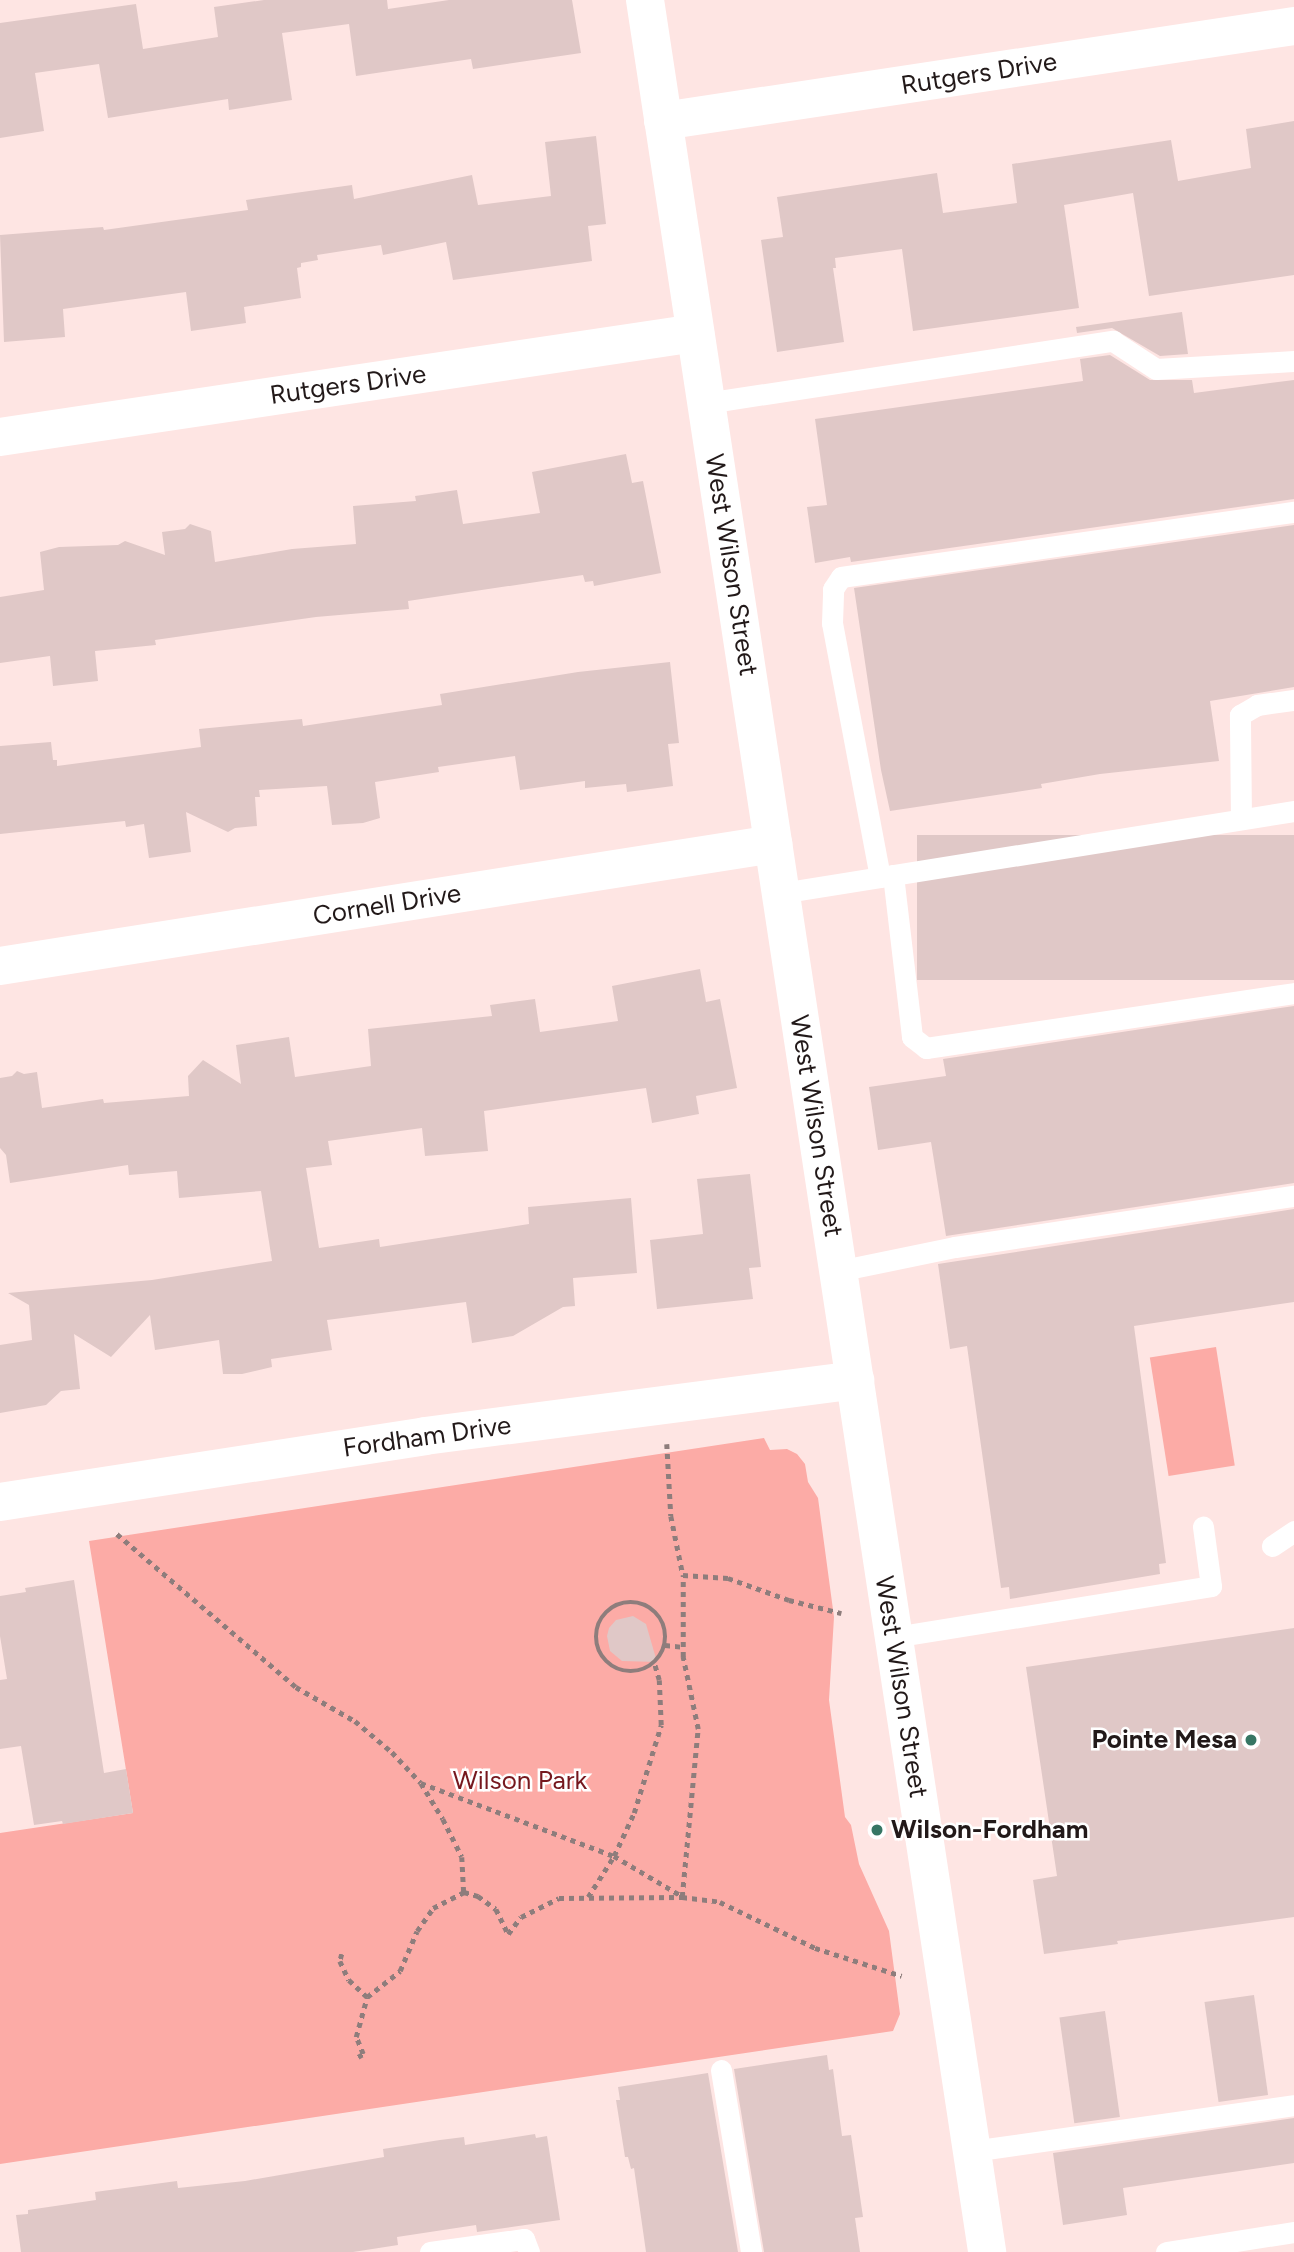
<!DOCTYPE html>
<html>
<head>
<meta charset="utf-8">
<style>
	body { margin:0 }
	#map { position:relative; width:1294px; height:2252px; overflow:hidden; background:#fee5e3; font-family:Figtree,sans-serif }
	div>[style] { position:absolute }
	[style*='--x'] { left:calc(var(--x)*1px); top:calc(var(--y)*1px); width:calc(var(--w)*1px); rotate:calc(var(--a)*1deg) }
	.green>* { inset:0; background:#fcaba6; transform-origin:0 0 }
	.building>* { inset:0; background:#e0c8c7; transform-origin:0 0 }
	.path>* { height:4.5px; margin-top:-2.25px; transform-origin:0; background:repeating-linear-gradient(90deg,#8e7d7c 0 5px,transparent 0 10px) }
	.path>.ring { margin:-2.25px; padding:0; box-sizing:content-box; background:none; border:4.5px solid #8e7d7c; border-radius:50% }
	.service>* { height:21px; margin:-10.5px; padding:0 10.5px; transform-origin:10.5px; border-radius:10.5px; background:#fff }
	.minor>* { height:38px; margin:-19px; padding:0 19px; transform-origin:19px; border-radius:19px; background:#fff }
	.tertiary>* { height:38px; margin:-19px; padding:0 19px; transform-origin:19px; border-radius:19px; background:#fff }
	.dots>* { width:19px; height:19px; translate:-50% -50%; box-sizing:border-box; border:4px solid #fff; border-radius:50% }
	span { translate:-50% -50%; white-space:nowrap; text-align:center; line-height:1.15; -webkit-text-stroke:5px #fff; paint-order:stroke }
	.street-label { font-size:26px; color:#221919 }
	.poi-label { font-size:26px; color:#221919; font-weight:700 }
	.right { translate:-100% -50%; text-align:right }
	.left { translate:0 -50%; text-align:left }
	.park-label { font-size:26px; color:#76181e }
</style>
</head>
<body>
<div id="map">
	<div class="green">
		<div style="left:1216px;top:1347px;width:120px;height:67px;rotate:81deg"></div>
		<div style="clip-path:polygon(764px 1438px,770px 1450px,787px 1449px,797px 1454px,805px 1464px,808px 1482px,818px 1498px,834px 1617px,829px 1700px,845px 1817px,851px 1825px,859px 1864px,889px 1931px,900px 2014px,893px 2031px,0 2164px,0 1833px,133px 1813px,89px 1541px)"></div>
	</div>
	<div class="building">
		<div style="clip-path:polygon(264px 0,387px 0,388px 9px,449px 0,572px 0,581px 53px,473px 69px,471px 59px,356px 76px,349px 24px,282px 33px,292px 100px,229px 110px,228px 99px,108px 118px,99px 64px,35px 73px,44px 131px,0 138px,0 23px,136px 4px,143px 49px,218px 37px,214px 7px)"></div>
		<div style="clip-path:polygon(1294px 121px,1294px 275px,1149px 296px,1133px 193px,1064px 205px,1079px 308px,913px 331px,902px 249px,835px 258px,836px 268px,833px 268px,844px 342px,777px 352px,761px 240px,783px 237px,777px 197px,937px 173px,943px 213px,1017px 203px,1012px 164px,1171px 140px,1178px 181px,1251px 168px,1246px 129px)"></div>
		<div style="clip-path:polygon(596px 136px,606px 224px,588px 226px,592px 261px,453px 280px,446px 242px,383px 255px,381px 245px,317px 255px,318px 260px,301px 263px,301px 267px,297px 268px,301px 298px,244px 307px,246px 323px,191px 331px,186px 292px,63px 309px,65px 337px,4px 342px,0 235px,103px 227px,104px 230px,248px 210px,246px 200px,352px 185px,354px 199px,472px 175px,478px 205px,551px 196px,545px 142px)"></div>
		<div style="clip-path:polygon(1182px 312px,1188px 354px,1160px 356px,1112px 328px,1077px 333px,1076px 327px)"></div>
		<div style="clip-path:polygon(1110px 355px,1150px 380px,1192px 380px,1194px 393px,1294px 380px,1294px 499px,851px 562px,850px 557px,815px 563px,807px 507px,827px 505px,815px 419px,1083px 381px,1080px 359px)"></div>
		<div style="clip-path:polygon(626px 454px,632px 483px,643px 481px,661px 573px,594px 586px,593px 581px,585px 582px,583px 575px,408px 601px,409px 609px,316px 617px,155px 640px,156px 645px,95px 651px,98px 681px,53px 686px,50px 656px,0 663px,0 597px,44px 590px,40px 552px,59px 547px,118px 545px,125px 541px,165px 555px,162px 532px,185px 529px,190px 524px,211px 531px,215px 562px,292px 549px,356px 544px,353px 506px,416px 501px,415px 496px,457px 490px,463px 524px,540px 513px,532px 472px)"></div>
		<div style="clip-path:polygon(1294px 525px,1294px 687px,1210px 701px,1219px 761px,1100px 774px,1041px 784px,1042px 788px,890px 811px,881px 770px,854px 588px)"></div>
		<div style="clip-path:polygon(670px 662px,679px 743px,668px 744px,673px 786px,627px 792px,626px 784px,585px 788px,585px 781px,520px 790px,515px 756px,438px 767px,439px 772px,375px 782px,380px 818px,363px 823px,332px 825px,327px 786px,259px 790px,260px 797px,255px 797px,257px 826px,235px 828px,228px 832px,186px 812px,191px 852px,149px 858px,144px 824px,126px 827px,125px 821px,0 834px,0 746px,51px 742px,53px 760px,57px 760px,57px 766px,201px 747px,199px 729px,302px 719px,303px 726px,442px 705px,440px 694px,578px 672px)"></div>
		<div style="left:1294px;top:835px;width:145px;height:377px;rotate:90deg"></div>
		<div style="clip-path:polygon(700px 969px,706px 1002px,720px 999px,737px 1088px,696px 1096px,699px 1114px,652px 1123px,646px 1088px,484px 1111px,488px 1151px,425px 1156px,422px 1128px,328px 1141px,332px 1165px,306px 1168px,319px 1248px,379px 1239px,380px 1247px,529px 1224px,528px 1207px,631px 1198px,637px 1273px,573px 1278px,575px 1306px,563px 1307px,513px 1336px,472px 1343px,466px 1302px,327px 1320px,332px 1350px,271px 1359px,272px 1367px,242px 1374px,223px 1374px,219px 1340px,155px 1350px,150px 1315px,111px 1357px,74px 1334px,80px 1389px,61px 1391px,46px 1405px,0 1413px,0 1345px,32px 1340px,29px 1305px,8px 1293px,152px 1280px,272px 1261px,261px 1191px,179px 1198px,177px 1171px,129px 1175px,128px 1165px,10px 1183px,6px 1155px,0 1148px,0 1078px,12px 1076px,17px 1071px,24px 1074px,37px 1072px,42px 1108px,103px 1099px,104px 1103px,189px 1096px,188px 1076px,203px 1060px,241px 1084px,236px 1045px,289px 1037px,295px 1077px,371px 1066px,368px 1029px,492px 1016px,490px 1005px,535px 999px,540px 1032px,618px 1021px,612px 986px)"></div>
		<div style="clip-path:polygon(1294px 1006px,1294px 1183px,946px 1236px,931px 1142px,878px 1150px,869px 1087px,946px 1076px,943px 1059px)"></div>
		<div style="clip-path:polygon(750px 1174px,761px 1267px,749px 1268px,753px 1299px,657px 1309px,650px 1240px,703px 1234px,697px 1179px)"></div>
		<div style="clip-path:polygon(1294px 1209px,1294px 1302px,1134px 1326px,1166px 1563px,1159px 1564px,1160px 1574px,1010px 1599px,1009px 1587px,1001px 1588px,967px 1346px,950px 1349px,938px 1264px)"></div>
		<div style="clip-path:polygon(74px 1580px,104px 1773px,126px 1769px,133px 1813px,63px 1824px,62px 1821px,34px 1825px,21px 1746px,0 1749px,0 1680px,7px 1679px,0 1636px,0 1596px,26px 1592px,25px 1588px)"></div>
		<div style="clip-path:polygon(633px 1616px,646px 1624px,657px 1662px,622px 1661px,610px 1651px,607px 1636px,609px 1628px,616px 1620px)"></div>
		<div style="clip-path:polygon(1294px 1628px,1294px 1917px,1117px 1941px,1118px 1944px,1044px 1954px,1033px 1880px,1057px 1876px,1026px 1667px)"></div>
		<div style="left:1254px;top:1995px;width:101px;height:50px;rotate:82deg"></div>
		<div style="left:1105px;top:2011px;width:107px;height:46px;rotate:82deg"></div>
		<div style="clip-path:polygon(827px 2055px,829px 2070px,833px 2069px,842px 2136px,851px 2135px,863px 2217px,855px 2218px,860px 2252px,764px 2252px,734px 2069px)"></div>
		<div style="clip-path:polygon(708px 2073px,738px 2252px,646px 2252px,634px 2168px,631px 2169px,628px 2157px,625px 2157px,616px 2100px,620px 2100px,618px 2087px)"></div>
		<div style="clip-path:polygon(1294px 2118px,1294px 2163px,1123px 2188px,1127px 2215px,1063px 2225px,1053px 2153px)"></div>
		<div style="clip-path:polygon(535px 2134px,536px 2138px,547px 2136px,560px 2220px,477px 2232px,476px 2225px,397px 2237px,398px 2245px,353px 2252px,21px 2252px,16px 2215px,28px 2214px,28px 2210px,96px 2200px,95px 2192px,177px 2181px,178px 2188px,245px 2181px,384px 2157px,383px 2149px,440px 2140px,464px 2137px,465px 2145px)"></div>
	</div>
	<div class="path">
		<div style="--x:667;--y:1444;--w:72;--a:86.8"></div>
		<div style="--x:671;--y:1516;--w:60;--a:78.5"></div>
		<div style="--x:117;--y:1534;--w:235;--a:40.5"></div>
		<div style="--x:296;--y:1687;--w:68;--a:30"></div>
		<div style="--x:355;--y:1721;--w:48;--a:40"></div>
		<div style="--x:392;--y:1752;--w:42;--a:46.9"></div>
		<div style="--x:421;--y:1783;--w:42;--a:58.6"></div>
		<div style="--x:443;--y:1819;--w:42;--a:63.4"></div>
		<div style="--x:462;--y:1857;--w:35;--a:87"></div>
		<div style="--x:464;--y:1892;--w:15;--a:16"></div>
		<div style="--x:478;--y:1896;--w:22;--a:36"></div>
		<div style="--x:496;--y:1909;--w:28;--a:64"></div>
		<div style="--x:508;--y:1934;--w:21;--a:-53"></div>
		<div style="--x:521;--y:1917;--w:42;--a:-26.6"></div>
		<div style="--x:559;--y:1898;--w:123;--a:-0.5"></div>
		<div style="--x:682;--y:1897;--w:38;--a:7"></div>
		<div style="--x:720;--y:1902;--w:106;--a:25.8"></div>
		<div style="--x:815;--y:1948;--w:91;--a:17.8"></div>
		<div class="ring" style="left:596px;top:1602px;width:65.5px;height:65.5px"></div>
		<div style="--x:665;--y:1645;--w:18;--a:6"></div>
		<div style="--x:421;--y:1783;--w:206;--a:20.7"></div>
		<div style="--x:614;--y:1856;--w:79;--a:30.5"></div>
		<div style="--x:588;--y:1897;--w:49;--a:-57.6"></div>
		<div style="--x:614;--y:1856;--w:47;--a:-65.1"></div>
		<div style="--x:634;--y:1813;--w:92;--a:-72.9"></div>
		<div style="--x:661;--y:1725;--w:45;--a:-92.5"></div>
		<div style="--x:659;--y:1680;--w:18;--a:-106"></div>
		<div style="--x:682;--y:1897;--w:169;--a:-84.6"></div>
		<div style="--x:698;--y:1729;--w:74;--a:-101.8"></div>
		<div style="--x:683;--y:1657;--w:82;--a:-90"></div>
		<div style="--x:683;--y:1575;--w:45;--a:3.8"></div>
		<div style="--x:728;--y:1578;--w:65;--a:19.8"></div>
		<div style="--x:789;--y:1600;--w:54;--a:14"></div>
		<div style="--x:342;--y:1954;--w:7;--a:106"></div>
		<div style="--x:340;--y:1961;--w:21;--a:65"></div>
		<div style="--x:349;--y:1980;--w:25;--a:43"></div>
		<div style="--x:358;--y:2057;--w:6;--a:-31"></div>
		<div style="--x:363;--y:2054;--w:18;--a:-112"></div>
		<div style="--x:356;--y:2037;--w:41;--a:-74.6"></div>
		<div style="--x:367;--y:1997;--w:42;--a:-38.2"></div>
		<div style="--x:400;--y:1971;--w:43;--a:-67"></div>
		<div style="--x:417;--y:1931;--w:28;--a:-55"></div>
		<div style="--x:433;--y:1908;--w:35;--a:-27"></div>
	</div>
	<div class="service">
		<div style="--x:706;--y:403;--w:412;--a:-8.7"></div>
		<div style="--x:1113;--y:341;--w:51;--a:33.1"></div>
		<div style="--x:1156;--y:369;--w:138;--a:-3.3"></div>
		<div style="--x:1241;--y:819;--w:104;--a:-90.6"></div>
		<div style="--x:1240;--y:715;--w:20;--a:-30"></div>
		<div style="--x:1257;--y:705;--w:37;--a:-8"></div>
		<div style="--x:893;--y:875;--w:163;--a:83.3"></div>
		<div style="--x:912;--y:1037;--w:18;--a:38"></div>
		<div style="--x:926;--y:1048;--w:372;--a:-8.5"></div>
		<div style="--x:880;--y:877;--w:258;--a:-100.7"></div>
		<div style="--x:832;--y:623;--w:34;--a:-88"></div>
		<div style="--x:833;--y:589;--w:14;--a:-56"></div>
		<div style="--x:841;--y:577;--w:458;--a:-8.2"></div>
		<div style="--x:781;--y:893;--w:520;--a:-9.08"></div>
		<div style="--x:838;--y:1271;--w:119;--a:-11.6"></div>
		<div style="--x:955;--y:1247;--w:343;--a:-8.6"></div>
		<div style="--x:1272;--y:1546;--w:27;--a:-34"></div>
		<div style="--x:894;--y:1637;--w:321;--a:-9.1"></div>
		<div style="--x:1211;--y:1586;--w:60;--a:-97.7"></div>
		<div style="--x:721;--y:2070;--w:184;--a:80.6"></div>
		<div style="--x:972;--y:2151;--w:325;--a:-8.1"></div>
		<div style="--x:430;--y:2252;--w:95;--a:-7.9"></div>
		<div style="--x:524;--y:2239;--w:14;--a:69"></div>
		<div style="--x:1166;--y:2252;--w:130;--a:-8.9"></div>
	</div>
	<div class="minor">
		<div style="--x:663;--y:121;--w:638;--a:-8.56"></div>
		<div style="--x:0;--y:437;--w:703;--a:-8.51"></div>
		<div style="--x:0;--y:966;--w:783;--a:-8.97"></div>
		<div style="--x:0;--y:1502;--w:430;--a:-8.8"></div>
		<div style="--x:425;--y:1436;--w:434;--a:-7.4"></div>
	</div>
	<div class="tertiary">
		<div style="--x:645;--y:0;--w:2278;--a:81.36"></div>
	</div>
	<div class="dots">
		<div style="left:1251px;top:1740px;background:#367664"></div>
		<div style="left:877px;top:1830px;background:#367664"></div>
	</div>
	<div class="street-label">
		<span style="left:979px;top:74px;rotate:-9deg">Rutgers Drive</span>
		<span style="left:348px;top:385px;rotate:-8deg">Rutgers Drive</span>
		<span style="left:731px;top:565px;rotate:81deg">West Wilson Street</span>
		<span style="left:387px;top:905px;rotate:-9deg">Cornell Drive</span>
		<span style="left:816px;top:1126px;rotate:81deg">West Wilson Street</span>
		<span style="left:427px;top:1437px;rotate:-8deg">Fordham Drive</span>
		<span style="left:901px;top:1687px;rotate:81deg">West Wilson Street</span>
	</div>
	<div class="poi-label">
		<span class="right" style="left:1237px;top:1740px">Pointe Mesa</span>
		<span class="left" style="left:891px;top:1830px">Wilson-Fordham</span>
	</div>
	<div class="park-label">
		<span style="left:520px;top:1781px">Wilson Park</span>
	</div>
</div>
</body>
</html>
